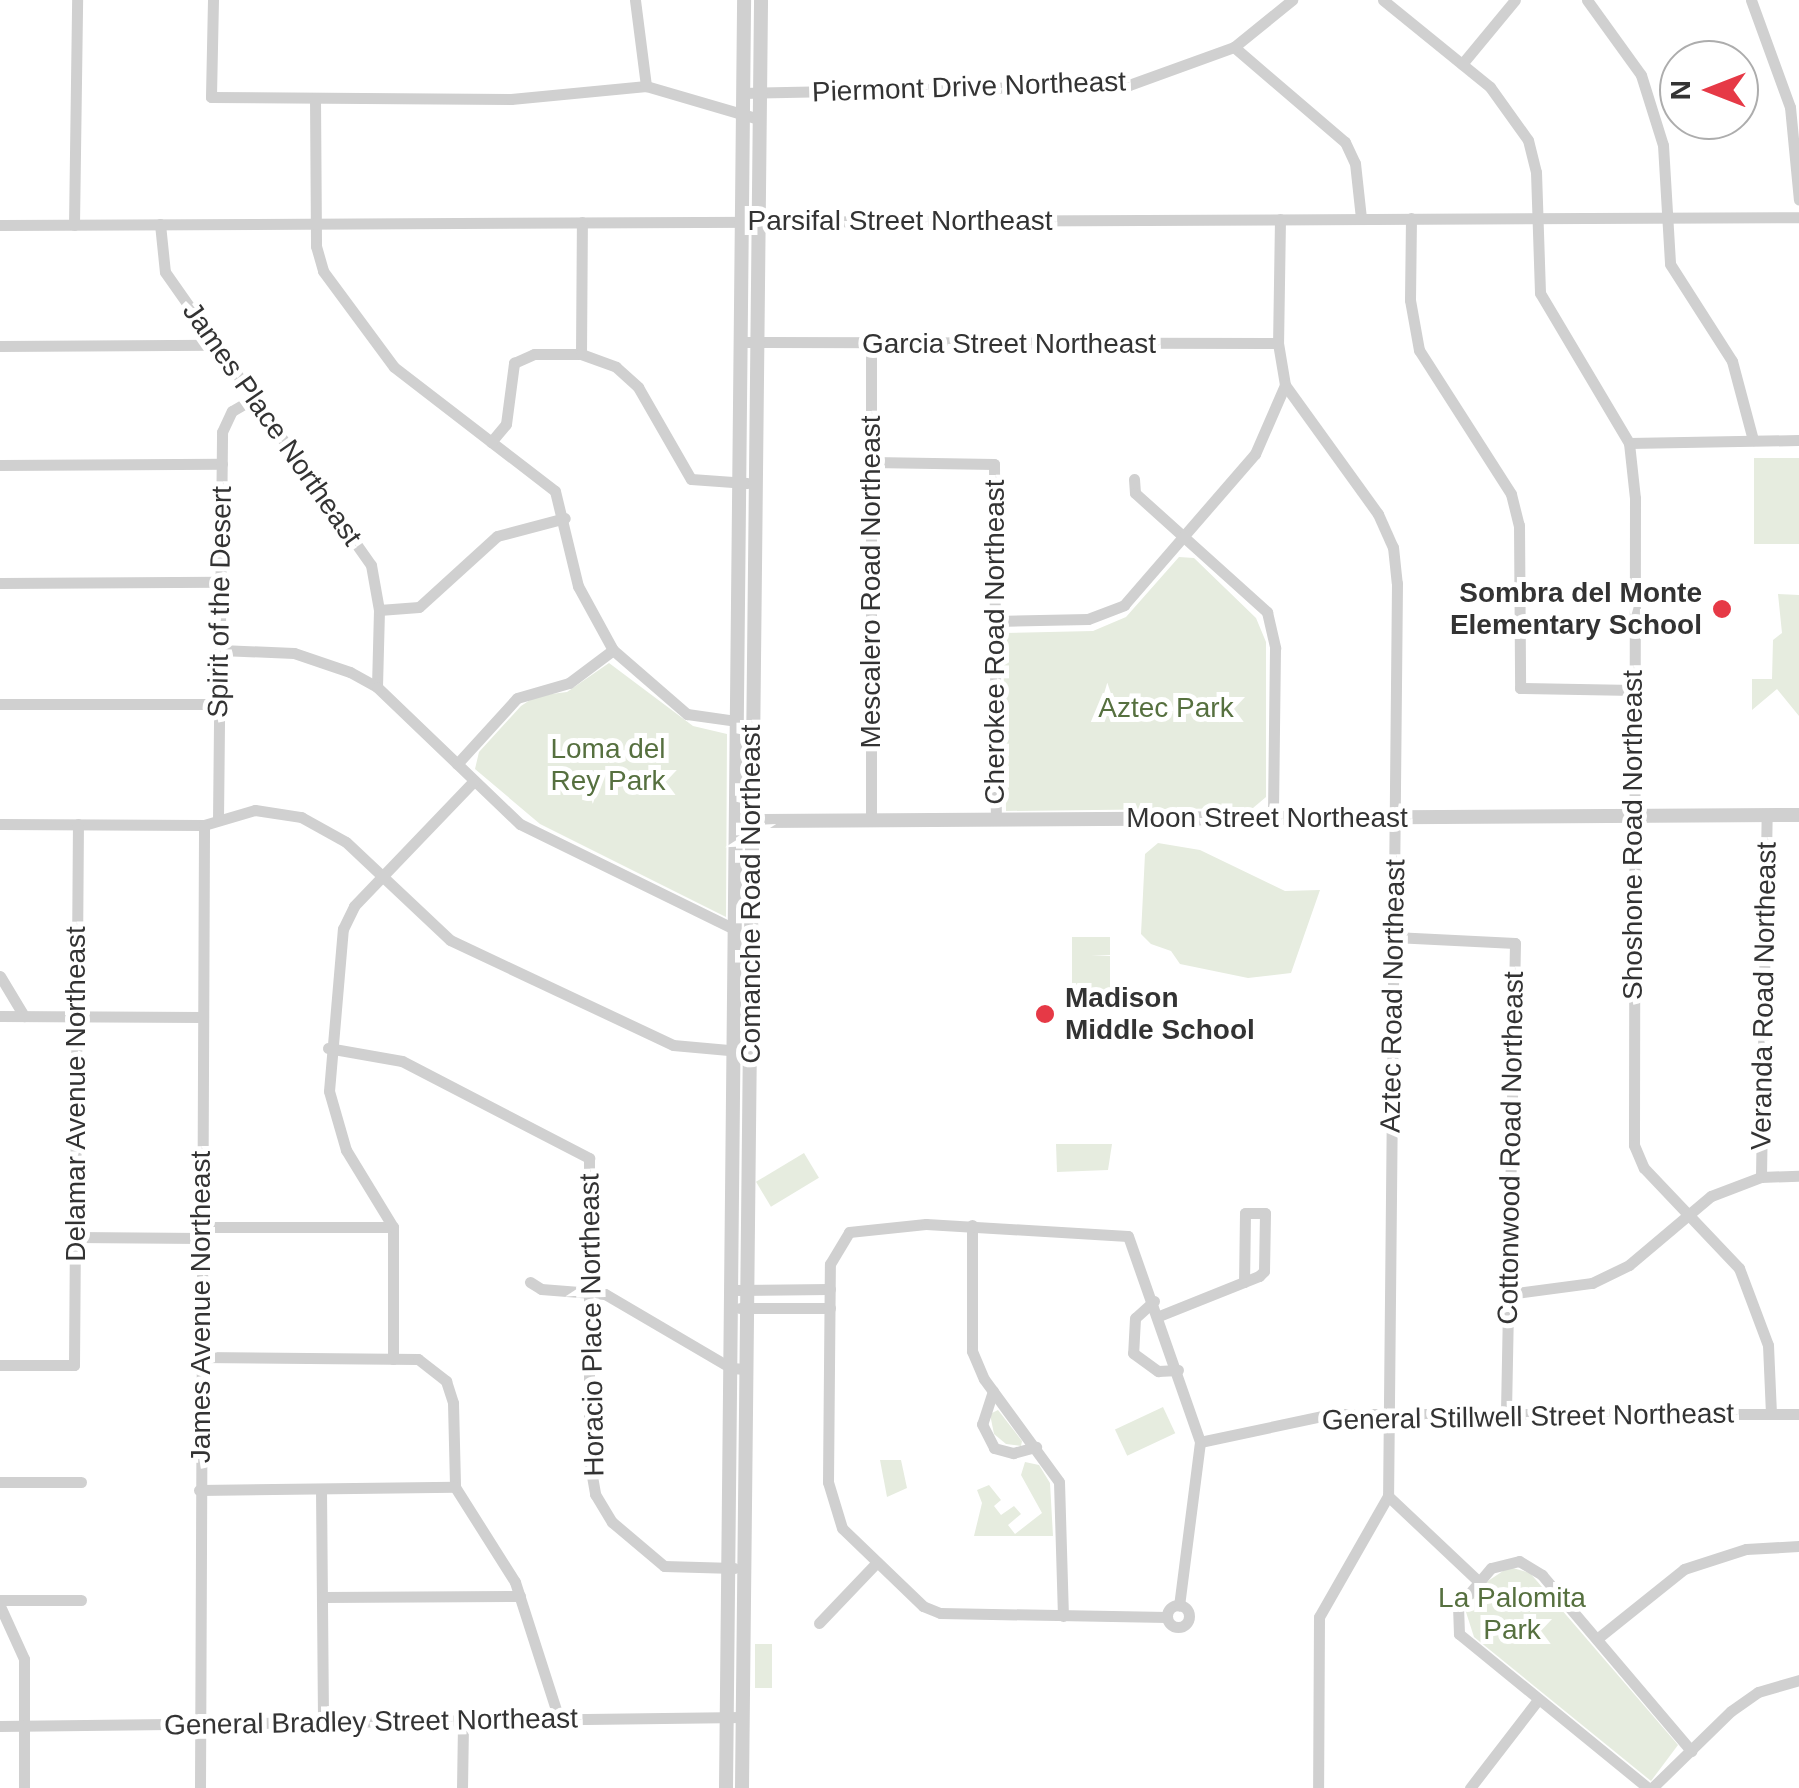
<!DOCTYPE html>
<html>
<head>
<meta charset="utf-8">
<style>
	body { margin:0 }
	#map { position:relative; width:1799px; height:1788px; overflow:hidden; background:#fff; font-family:Arial,sans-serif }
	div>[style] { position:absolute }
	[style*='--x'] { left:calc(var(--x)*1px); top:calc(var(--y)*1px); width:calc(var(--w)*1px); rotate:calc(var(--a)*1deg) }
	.green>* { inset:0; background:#e6ecdf; transform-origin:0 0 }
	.minor>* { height:11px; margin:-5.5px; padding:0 5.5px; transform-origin:5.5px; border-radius:5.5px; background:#d0d0d0 }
	.minor>.ring { margin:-5.5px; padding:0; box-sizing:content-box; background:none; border:11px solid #d0d0d0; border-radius:50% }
	.tertiary>* { height:14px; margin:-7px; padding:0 7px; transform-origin:7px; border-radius:7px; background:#d0d0d0 }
	.dots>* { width:28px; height:28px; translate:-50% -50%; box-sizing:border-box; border:5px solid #fff; border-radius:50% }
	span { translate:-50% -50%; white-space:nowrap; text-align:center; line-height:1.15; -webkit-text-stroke:10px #fff; paint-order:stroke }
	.street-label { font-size:28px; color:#333 }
	.poi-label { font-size:28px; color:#333; font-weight:700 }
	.right { translate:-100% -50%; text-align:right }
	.left { translate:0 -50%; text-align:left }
	.park-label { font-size:28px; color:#56703f }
	.north { position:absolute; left:1659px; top:40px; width:100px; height:100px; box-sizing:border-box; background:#fff; border:2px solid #adadad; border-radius:50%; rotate:270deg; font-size:28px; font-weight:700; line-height:40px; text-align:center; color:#333 }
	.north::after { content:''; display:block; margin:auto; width:35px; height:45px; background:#e63946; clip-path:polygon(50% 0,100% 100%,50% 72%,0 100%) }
</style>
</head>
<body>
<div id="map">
	<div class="green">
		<div style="left:1754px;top:458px;width:45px;height:86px"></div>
		<div style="clip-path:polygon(1179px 557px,1194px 558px,1256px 618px,1266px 642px,1266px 797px,1253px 808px,1006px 811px,1003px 633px,1093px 631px,1126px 617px)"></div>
		<div style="clip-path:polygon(1778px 594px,1799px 595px,1799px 716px,1777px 689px,1752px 710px,1752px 679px,1772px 679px,1773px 640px,1782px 633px)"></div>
		<div style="clip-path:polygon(609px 663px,693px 726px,727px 734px,726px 917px,540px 824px,475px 769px,479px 752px,521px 706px,536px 696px,567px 692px)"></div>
		<div style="clip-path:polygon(1158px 843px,1200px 850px,1285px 891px,1320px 890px,1291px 973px,1248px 978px,1180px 964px,1171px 951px,1151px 944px,1141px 934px,1145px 854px)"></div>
		<div style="clip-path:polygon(1072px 937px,1110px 937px,1110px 955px,1091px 955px,1110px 956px,1110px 993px,1072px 994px)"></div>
		<div style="clip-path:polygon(1056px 1144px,1112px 1144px,1108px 1170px,1057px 1172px)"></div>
		<div style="left:804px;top:1153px;width:29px;height:56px;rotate:59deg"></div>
		<div style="left:1163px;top:1407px;width:29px;height:53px;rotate:65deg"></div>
		<div style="clip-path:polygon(998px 1410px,1022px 1441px,1021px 1446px,1006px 1444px,994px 1434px,990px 1414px)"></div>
		<div style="clip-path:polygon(880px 1460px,901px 1460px,907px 1488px,887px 1497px)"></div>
		<div style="clip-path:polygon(1025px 1462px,1039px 1465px,1050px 1483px,1053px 1536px,974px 1536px,982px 1503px,977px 1490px,989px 1485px,1001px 1500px,994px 1506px,1001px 1515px,1014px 1506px,1021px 1514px,1008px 1525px,1015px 1534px,1042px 1513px,1021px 1475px)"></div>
		<div style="clip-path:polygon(1509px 1567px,1530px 1573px,1678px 1745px,1651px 1781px,1474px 1637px,1465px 1609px,1482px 1585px)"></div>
		<div style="left:772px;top:1644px;width:44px;height:17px;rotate:90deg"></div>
	</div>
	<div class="minor">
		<div style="--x:213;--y:0;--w:97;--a:91.2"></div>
		<div style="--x:211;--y:97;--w:300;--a:0.4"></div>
		<div style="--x:511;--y:99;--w:136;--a:-5.5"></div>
		<div style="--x:646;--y:86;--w:118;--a:16.3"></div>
		<div style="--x:635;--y:0;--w:87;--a:82.7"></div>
		<div style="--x:1383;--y:0;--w:138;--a:39.1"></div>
		<div style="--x:1490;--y:87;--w:65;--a:54.4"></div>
		<div style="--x:1528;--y:140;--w:33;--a:76"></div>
		<div style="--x:1536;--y:172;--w:121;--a:88.1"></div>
		<div style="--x:1540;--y:293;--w:174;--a:59.3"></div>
		<div style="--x:1629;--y:443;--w:55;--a:83.8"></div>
		<div style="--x:1635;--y:498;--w:647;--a:90.09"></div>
		<div style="--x:1634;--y:1145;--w:25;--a:67"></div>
		<div style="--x:1644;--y:1168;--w:138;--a:46.5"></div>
		<div style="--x:1739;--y:1268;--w:82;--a:69.4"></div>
		<div style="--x:1768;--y:1345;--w:69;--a:87.5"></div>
		<div style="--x:1587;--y:0;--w:92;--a:54.2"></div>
		<div style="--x:1641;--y:75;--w:73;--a:72.6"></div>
		<div style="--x:1663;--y:145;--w:119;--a:86.6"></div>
		<div style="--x:1670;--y:264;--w:115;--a:57.4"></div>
		<div style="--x:1732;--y:361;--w:82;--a:75.1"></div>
		<div style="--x:1751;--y:0;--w:114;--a:70"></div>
		<div style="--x:1790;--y:107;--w:93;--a:84.5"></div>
		<div style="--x:1234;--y:47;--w:146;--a:40.6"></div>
		<div style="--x:1345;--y:142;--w:23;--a:65"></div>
		<div style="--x:1355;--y:163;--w:55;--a:83.8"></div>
		<div style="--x:1462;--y:64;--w:83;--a:-50.4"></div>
		<div style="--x:742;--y:93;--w:387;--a:-1.2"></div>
		<div style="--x:1129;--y:85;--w:112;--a:-19.9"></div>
		<div style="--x:1234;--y:47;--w:75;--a:-39"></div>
		<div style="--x:315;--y:98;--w:148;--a:89.6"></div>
		<div style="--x:316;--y:246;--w:26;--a:74"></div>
		<div style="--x:323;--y:271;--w:119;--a:53.5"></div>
		<div style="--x:394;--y:367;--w:203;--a:37.6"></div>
		<div style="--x:555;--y:491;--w:98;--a:76.4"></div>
		<div style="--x:578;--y:586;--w:73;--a:61.3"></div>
		<div style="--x:613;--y:650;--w:98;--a:40.9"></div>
		<div style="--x:687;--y:714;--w:49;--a:8.1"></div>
		<div style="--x:1411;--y:218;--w:82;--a:90.7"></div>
		<div style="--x:1410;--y:300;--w:51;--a:79.8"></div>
		<div style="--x:1419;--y:350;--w:171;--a:57.4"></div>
		<div style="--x:1511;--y:494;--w:32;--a:76"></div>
		<div style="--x:1519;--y:525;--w:163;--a:89.6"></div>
		<div style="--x:1520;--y:688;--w:114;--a:1"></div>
		<div style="--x:1280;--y:219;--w:124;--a:90.9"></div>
		<div style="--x:1278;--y:343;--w:43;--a:80.5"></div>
		<div style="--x:1285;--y:385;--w:159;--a:54.2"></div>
		<div style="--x:1378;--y:514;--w:36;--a:66"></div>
		<div style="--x:1393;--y:547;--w:36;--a:84"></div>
		<div style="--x:1397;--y:583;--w:913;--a:90.56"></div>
		<div style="--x:1388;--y:1496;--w:139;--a:119.7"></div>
		<div style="--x:1319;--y:1617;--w:171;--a:90.3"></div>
		<div style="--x:160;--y:224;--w:48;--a:84.1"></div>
		<div style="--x:165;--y:272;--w:358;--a:54.9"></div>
		<div style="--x:371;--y:565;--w:46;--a:79.9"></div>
		<div style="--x:379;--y:610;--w:77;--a:91.5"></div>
		<div style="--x:0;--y:225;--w:1799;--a:-0.25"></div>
		<div style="--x:74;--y:225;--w:225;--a:-89.2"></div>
		<div style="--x:740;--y:342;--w:538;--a:0.11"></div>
		<div style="--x:0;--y:346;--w:215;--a:-0.3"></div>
		<div style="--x:581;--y:354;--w:132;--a:-89.6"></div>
		<div style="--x:491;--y:442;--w:23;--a:-50"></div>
		<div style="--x:506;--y:424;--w:62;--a:-82.5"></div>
		<div style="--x:514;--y:363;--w:22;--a:-24"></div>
		<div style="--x:534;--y:354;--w:47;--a:0"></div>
		<div style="--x:581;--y:354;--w:37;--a:20"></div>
		<div style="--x:616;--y:367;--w:30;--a:42"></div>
		<div style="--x:638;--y:387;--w:106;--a:60.1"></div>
		<div style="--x:691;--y:479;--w:56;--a:4.1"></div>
		<div style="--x:1629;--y:443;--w:170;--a:-1"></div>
		<div style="--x:872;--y:462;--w:122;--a:0.9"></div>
		<div style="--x:994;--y:464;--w:355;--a:89.7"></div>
		<div style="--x:0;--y:465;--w:222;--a:-0.3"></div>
		<div style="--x:1134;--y:479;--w:14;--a:86"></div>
		<div style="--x:1135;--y:493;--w:178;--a:42"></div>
		<div style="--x:1267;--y:612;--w:37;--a:77"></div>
		<div style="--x:1275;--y:648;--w:170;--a:90.7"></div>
		<div style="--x:0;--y:583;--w:220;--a:-0.3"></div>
		<div style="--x:379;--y:610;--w:40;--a:-4.3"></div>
		<div style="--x:419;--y:607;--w:105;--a:-42.3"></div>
		<div style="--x:497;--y:536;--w:70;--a:-14.8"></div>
		<div style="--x:995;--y:621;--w:93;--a:-1.2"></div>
		<div style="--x:1088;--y:619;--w:39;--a:-21"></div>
		<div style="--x:1124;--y:605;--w:200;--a:-49.1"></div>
		<div style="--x:1255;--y:454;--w:75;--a:-66.5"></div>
		<div style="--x:220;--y:650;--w:74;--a:2.3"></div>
		<div style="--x:294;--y:653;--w:59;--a:18.7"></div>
		<div style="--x:350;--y:672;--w:31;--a:29"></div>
		<div style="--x:377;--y:687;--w:198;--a:43.8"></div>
		<div style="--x:520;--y:824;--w:238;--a:26.1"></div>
		<div style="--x:0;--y:704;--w:219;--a:0"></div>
		<div style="--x:457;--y:764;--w:89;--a:-47.7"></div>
		<div style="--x:517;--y:698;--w:54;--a:-16.1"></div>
		<div style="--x:569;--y:683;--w:55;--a:-36.9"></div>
		<div style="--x:218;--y:820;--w:388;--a:-89.4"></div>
		<div style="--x:222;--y:432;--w:23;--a:-65"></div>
		<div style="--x:232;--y:411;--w:24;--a:-30"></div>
		<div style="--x:871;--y:820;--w:475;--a:-90"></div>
		<div style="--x:0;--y:824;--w:204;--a:0.3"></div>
		<div style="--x:204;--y:825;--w:53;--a:-16.4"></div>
		<div style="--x:255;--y:810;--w:47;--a:8.7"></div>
		<div style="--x:301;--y:817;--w:51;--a:29.1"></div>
		<div style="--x:346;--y:842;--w:143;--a:43.3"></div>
		<div style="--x:450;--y:940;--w:246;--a:25.2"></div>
		<div style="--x:673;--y:1045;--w:67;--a:5.1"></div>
		<div style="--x:1394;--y:937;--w:121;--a:2.8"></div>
		<div style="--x:1515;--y:943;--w:472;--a:91.1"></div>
		<div style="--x:0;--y:976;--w:47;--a:59"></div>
		<div style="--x:0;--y:1016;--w:203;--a:0.3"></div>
		<div style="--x:328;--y:1048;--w:75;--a:10"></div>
		<div style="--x:402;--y:1061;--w:211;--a:27.4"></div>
		<div style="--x:589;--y:1158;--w:301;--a:90"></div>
		<div style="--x:589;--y:1459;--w:36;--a:80"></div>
		<div style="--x:595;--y:1494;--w:33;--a:59"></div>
		<div style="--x:612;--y:1522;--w:68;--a:40.2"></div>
		<div style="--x:664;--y:1566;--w:70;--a:1.6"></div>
		<div style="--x:1761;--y:1177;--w:362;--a:-89.1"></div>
		<div style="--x:972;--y:1225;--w:126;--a:90"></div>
		<div style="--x:972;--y:1351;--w:30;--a:67"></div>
		<div style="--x:984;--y:1379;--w:127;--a:53.9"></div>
		<div style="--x:1059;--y:1482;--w:134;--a:88.3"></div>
		<div style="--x:201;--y:1227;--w:192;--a:0"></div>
		<div style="--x:75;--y:1237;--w:126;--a:0.5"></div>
		<div style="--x:530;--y:1282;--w:13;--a:32"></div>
		<div style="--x:541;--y:1289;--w:64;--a:4.5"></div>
		<div style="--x:605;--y:1294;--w:146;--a:30.4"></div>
		<div style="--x:731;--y:1368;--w:15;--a:4"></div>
		<div style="--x:731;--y:1290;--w:99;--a:-0.6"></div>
		<div style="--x:1508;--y:1294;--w:85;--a:-7.5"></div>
		<div style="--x:1592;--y:1283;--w:41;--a:-25.9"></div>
		<div style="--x:1629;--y:1265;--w:107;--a:-40.1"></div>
		<div style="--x:1711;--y:1196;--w:53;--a:-20.8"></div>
		<div style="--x:1761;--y:1177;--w:38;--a:-2"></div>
		<div style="--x:1154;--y:1301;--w:25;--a:138"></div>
		<div style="--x:1135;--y:1318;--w:35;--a:93"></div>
		<div style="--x:1133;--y:1353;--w:31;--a:36"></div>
		<div style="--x:1158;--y:1371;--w:20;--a:-3"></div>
		<div style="--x:740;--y:1308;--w:90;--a:0"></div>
		<div style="--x:1159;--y:1316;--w:108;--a:-21.8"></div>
		<div style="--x:1259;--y:1276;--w:7;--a:-45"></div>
		<div style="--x:1264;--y:1271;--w:58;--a:-89"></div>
		<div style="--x:1265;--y:1213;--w:20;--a:180"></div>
		<div style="--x:1245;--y:1213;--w:69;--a:90.8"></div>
		<div style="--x:200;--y:1357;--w:218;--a:0.5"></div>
		<div style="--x:418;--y:1359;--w:36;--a:38"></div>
		<div style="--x:446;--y:1381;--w:23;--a:72"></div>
		<div style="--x:453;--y:1403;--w:84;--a:88.6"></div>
		<div style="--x:455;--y:1487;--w:112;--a:57.7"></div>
		<div style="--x:515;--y:1582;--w:144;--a:72.2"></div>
		<div style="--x:393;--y:1359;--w:132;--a:-90"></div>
		<div style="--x:393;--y:1227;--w:90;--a:-121.4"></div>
		<div style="--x:346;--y:1150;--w:61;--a:-106.1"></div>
		<div style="--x:329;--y:1091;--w:163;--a:-85.1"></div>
		<div style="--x:343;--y:929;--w:25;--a:-64"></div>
		<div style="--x:354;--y:906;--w:173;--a:-46.2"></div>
		<div style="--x:0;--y:1365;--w:74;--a:0"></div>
		<div style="--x:74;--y:1365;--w:541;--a:-89.58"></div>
		<div style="--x:993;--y:1391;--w:35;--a:108"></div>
		<div style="--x:982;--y:1424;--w:27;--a:63"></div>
		<div style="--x:994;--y:1448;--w:20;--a:15"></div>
		<div style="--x:1013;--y:1453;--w:24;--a:-15"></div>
		<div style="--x:1200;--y:1442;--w:135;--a:-12"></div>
		<div style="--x:1332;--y:1414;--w:467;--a:0"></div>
		<div style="--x:0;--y:1482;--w:81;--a:0"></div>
		<div style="--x:321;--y:1489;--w:234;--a:89.5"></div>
		<div style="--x:199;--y:1490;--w:256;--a:-0.7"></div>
		<div style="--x:1388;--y:1496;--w:122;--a:43.3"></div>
		<div style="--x:323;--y:1597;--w:197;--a:-0.3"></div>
		<div style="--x:0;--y:1600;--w:81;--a:0"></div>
		<div class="ring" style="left:1167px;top:1605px;width:11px;height:11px"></div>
		<div style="--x:0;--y:1606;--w:58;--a:65.6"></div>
		<div style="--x:24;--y:1659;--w:129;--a:90"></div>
		<div style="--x:1167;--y:1617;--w:227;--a:-179"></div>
		<div style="--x:940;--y:1613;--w:18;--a:-158"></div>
		<div style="--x:923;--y:1606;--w:112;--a:-136.1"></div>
		<div style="--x:842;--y:1528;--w:48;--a:-106.9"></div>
		<div style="--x:828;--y:1482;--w:218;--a:-89.5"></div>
		<div style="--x:830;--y:1264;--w:37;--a:-59"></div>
		<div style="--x:849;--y:1232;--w:77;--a:-5.9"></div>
		<div style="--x:926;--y:1224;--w:202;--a:3.4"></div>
		<div style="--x:1128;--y:1236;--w:218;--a:70.7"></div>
		<div style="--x:1200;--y:1442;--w:165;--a:97.3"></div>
		<div style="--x:819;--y:1623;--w:84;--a:-46.4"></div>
		<div style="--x:1598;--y:1638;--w:110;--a:-38.7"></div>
		<div style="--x:1684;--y:1569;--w:65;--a:-17.9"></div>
		<div style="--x:1746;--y:1549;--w:53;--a:-3.2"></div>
		<div style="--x:0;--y:1726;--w:742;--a:-0.69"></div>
		<div style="--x:200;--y:1788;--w:963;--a:-89.76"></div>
		<div style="--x:462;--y:1788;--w:66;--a:-89.1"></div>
		<div style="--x:1470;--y:1788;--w:110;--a:-52.4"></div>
		<div style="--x:1648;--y:1788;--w:244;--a:-140.8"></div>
		<div style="--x:1459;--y:1634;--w:27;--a:-92"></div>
		<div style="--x:1458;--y:1607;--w:51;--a:-49.8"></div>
		<div style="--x:1491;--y:1568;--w:29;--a:-14"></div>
		<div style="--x:1519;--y:1561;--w:27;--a:31"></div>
		<div style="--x:1542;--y:1575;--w:231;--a:49.7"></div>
		<div style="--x:1652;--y:1788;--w:110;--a:-44.3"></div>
		<div style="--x:1731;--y:1711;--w:33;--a:-35"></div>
		<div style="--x:1758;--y:1692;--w:43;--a:-16.3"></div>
	</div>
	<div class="tertiary">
		<div style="--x:746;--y:821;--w:1053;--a:-0.33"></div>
		<div style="--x:726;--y:1788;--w:1788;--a:-89.42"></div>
		<div style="--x:742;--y:1788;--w:1788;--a:-89.39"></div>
	</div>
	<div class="dots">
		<div style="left:1722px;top:609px;background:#e63946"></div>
		<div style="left:1045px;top:1014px;background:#e63946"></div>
	</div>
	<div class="street-label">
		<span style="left:969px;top:87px;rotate:-2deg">Piermont Drive Northeast</span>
		<span style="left:900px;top:221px">Parsifal Street Northeast</span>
		<span style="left:1009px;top:344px">Garcia Street Northeast</span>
		<span style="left:272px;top:424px;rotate:55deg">James Place Northeast</span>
		<span style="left:871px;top:582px;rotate:-90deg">Mescalero Road Northeast</span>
		<span style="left:220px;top:602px;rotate:-89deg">Spirit of the Desert</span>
		<span style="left:995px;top:642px;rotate:-90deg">Cherokee Road Northeast</span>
		<span style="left:1267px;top:818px">Moon Street Northeast</span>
		<span style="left:1633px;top:835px;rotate:-90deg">Shoshone Road Northeast</span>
		<span style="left:751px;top:894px;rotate:-90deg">Comanche Road Northeast</span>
		<span style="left:1393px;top:996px;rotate:-89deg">Aztec Road Northeast</span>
		<span style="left:1764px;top:996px;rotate:-89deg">Veranda Road Northeast</span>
		<span style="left:76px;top:1094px;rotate:-90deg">Delamar Avenue Northeast</span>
		<span style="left:1511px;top:1148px;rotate:-89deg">Cottonwood Road Northeast</span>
		<span style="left:201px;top:1307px;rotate:-90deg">James Avenue Northeast</span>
		<span style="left:592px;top:1325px;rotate:-91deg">Horacio Place Northeast</span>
		<span style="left:1528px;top:1417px;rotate:-1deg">General Stillwell Street Northeast</span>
		<span style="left:371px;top:1722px;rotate:-1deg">General Bradley Street Northeast</span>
	</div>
	<div class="poi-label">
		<span class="right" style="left:1702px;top:609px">Sombra del Monte<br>Elementary School</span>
		<span class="left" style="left:1065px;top:1014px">Madison<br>Middle School</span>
	</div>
	<div class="park-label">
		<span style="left:1166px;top:708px">Aztec Park</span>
		<span style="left:608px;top:765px">Loma del<br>Rey Park</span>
		<span style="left:1512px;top:1614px">La Palomita<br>Park</span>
	</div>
	<div class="north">N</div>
</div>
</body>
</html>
